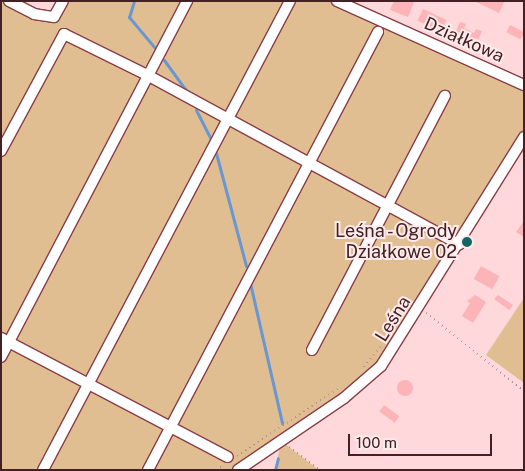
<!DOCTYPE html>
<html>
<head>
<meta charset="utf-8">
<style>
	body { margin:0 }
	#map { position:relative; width:525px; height:471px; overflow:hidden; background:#fed8da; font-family:"Public Sans",sans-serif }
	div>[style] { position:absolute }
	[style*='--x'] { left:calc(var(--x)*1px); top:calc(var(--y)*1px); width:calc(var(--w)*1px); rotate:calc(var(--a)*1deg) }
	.green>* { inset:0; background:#e0be92 }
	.stream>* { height:3px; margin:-1.5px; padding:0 1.5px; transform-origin:1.5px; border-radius:1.5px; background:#6897d2 }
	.building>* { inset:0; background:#fcb4b9; transform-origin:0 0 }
	.round { border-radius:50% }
	.path>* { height:2px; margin-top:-1px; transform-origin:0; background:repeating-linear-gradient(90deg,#b28e90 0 1px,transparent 0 5px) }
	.roads { filter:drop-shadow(1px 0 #8b3d47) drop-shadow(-1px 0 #8b3d47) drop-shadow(0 1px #8b3d47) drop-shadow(0 -1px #8b3d47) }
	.minor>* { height:10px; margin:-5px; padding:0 5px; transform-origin:5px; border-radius:5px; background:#fff }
	.dots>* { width:14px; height:14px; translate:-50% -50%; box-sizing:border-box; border:2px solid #feeaeb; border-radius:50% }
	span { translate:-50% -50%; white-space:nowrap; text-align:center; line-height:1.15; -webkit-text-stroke:4px #feeaeb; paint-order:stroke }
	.street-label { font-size:18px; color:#422023 }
	.poi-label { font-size:18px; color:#422023 }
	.right { translate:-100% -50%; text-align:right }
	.frame { position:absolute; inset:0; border:2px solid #422023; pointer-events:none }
	.scale { position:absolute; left:348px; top:434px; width:144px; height:22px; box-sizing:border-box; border:2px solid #422023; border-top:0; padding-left:6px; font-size:15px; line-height:18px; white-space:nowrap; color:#422023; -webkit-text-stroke:4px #feeaeb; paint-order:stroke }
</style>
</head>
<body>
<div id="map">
	<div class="green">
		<div style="clip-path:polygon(1px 1px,54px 17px,63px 1px,337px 1px,524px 85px,524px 137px,381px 366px,281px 441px,319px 470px,275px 470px,281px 442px,238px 470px,1px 470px)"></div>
		<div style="clip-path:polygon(524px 298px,524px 383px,486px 355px)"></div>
	</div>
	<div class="stream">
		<div style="--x:134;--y:1;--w:17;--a:107"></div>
		<div style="--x:129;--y:17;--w:40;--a:50"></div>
		<div style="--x:164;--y:60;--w:39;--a:54"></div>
		<div style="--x:196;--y:110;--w:34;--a:63"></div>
		<div style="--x:216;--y:153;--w:117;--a:75.1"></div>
		<div style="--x:250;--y:283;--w:144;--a:77.1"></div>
		<div style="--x:275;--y:470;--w:12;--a:-76"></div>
	</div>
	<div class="building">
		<div style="clip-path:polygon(394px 1px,414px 2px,408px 17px,390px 10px)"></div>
		<div style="clip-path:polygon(474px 1px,503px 1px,504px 2px,499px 13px)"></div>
		<div style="left:423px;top:9px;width:26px;height:13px;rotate:25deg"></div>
		<div style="clip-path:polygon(460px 22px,466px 24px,464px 28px,474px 33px,476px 29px,482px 31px,475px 47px,453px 37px)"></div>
		<div style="left:510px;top:25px;width:16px;height:8px;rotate:27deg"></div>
		<div style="clip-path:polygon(524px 221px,524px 237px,516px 232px)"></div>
		<div style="left:481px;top:266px;width:21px;height:15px;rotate:29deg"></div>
		<div style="clip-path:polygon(475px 295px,486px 302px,473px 323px,462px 316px,470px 303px,467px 301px)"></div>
		<div style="clip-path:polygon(498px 295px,513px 305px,509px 310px,494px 299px)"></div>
		<div class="round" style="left:397px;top:380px;width:16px;height:16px"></div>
		<div style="left:384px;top:405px;width:19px;height:8px;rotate:36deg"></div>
	</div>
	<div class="path">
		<div style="--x:426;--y:313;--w:125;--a:38.5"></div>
		<div style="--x:364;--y:367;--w:27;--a:-51"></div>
		<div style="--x:289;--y:447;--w:38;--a:37"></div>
		<div style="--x:237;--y:456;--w:123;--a:-33.7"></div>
		<div style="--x:216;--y:470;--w:9;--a:-36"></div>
	</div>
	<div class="roads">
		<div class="minor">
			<div style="--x:9;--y:1;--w:28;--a:27"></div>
			<div style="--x:34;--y:14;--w:20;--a:9"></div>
			<div style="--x:54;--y:17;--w:18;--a:-61"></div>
			<div style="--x:337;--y:1;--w:205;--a:24.2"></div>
			<div style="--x:1;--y:151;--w:133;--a:-61.7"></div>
			<div style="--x:64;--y:34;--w:95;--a:26.3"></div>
			<div style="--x:149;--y:76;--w:353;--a:28.5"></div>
			<div style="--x:1;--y:338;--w:256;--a:27.7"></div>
			<div style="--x:312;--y:350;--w:287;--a:-62.4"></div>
			<div style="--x:1;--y:357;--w:402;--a:-62.4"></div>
			<div style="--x:43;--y:470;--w:530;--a:-62.23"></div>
			<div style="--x:148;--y:470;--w:495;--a:-62.3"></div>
			<div style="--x:238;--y:470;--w:128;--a:-34.2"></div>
			<div style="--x:344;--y:398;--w:49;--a:-40.9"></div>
			<div style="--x:381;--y:366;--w:270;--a:-58"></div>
		</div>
	</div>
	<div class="dots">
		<div style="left:467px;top:242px;background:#146463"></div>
	</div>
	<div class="street-label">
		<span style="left:464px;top:40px;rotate:24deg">Działkowa</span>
		<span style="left:393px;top:319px;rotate:-58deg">Leśna</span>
	</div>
	<div class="poi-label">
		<span class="right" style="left:457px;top:242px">Leśna - Ogrody<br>Działkowe 02</span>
	</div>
	<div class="frame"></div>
	<div class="scale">100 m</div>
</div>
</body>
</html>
